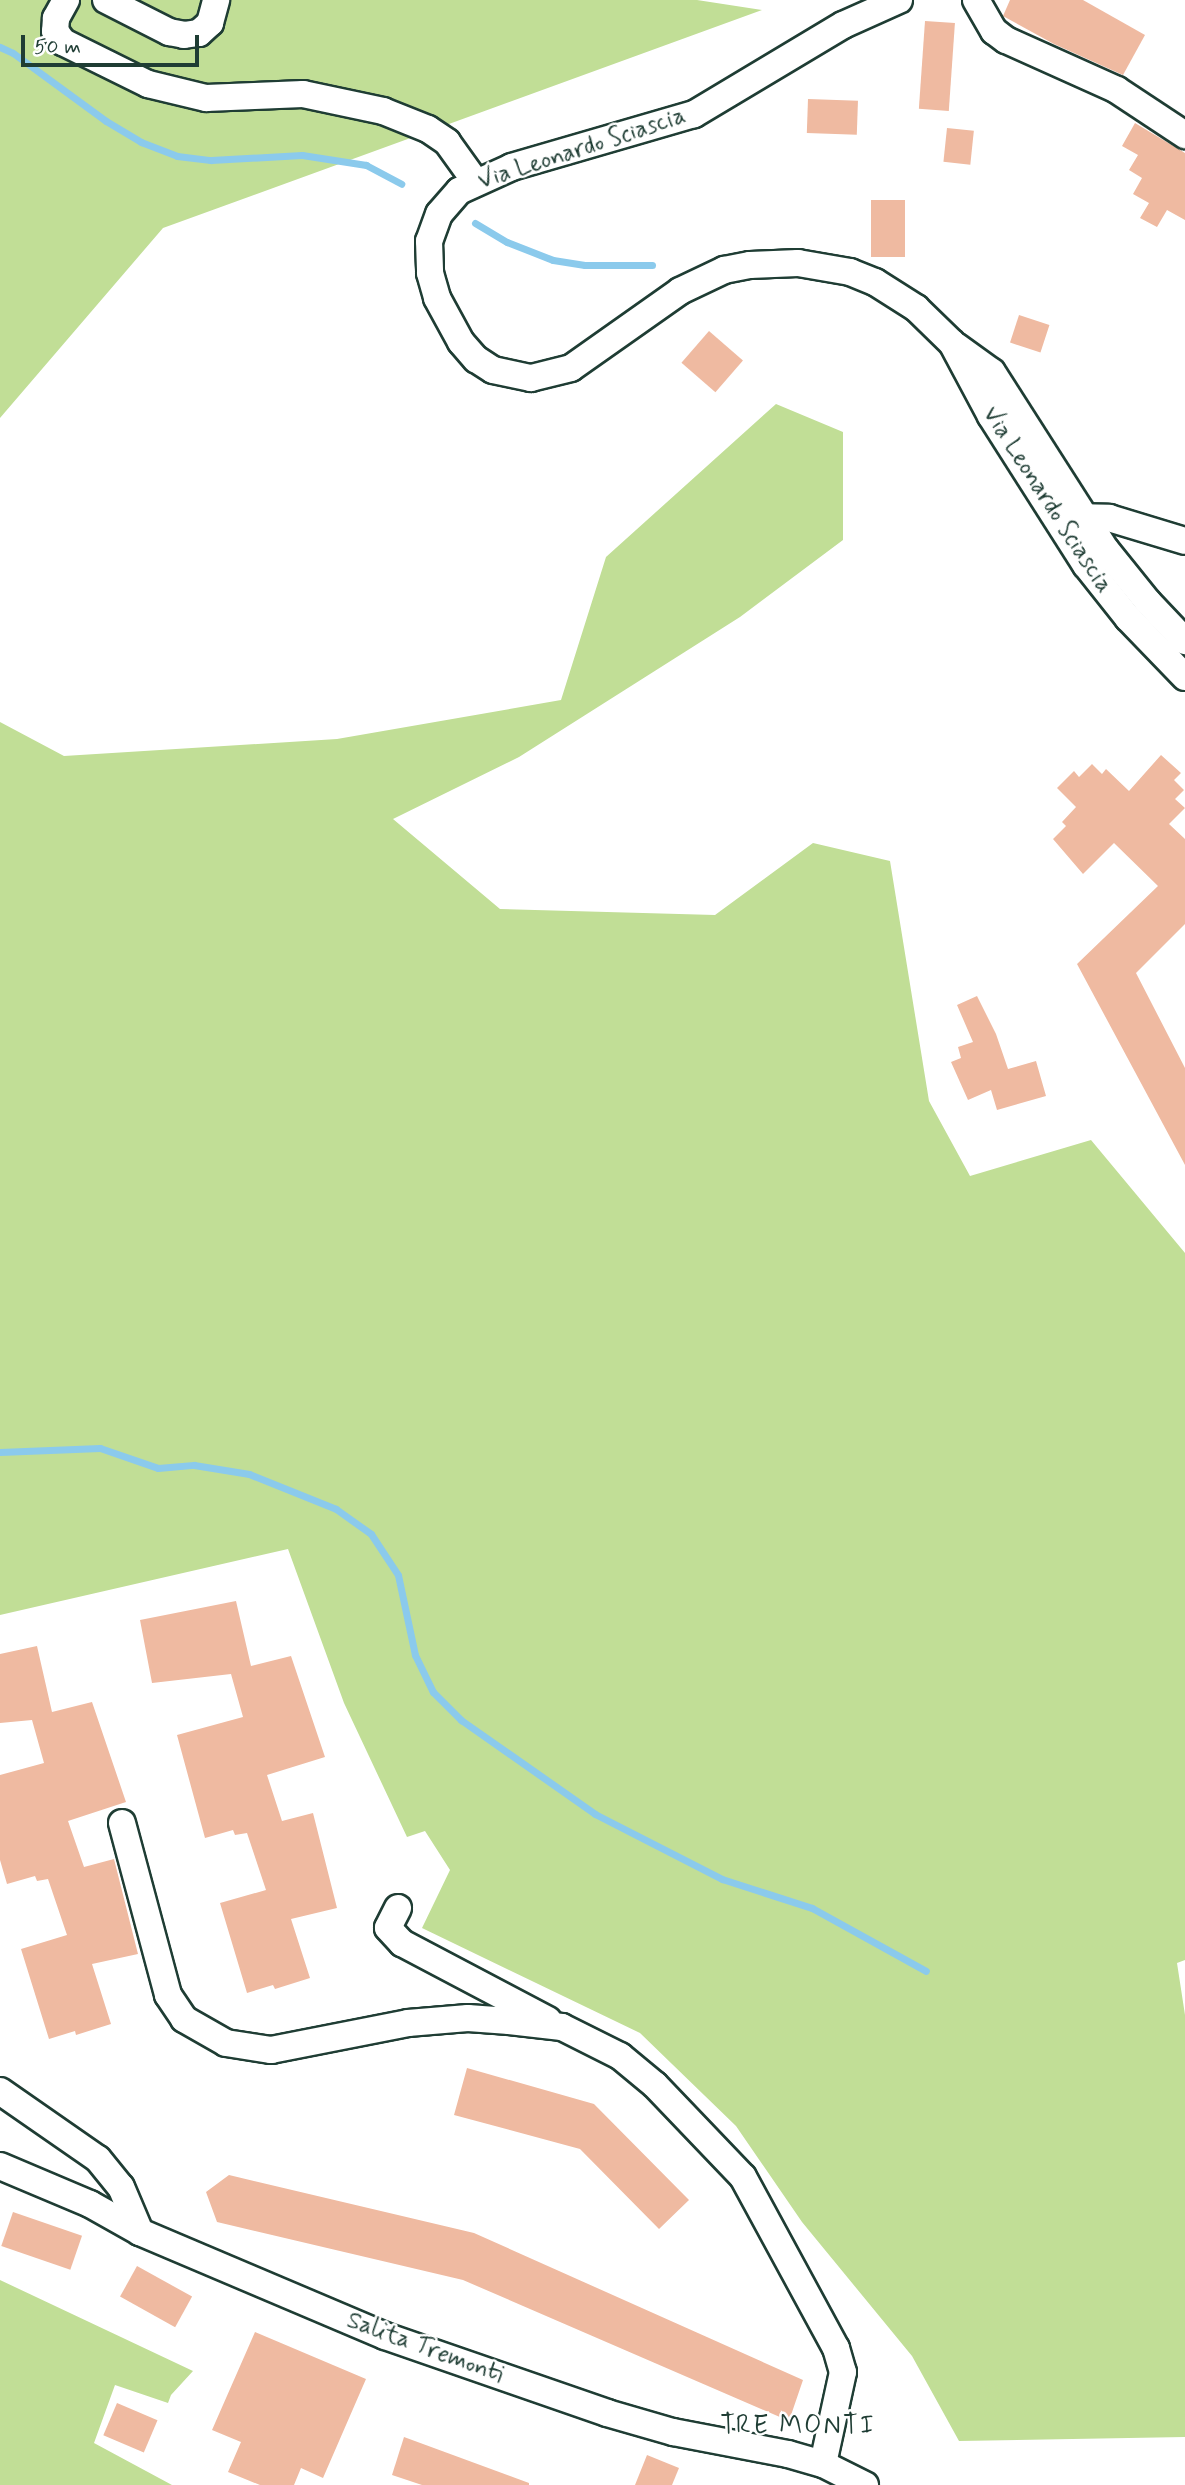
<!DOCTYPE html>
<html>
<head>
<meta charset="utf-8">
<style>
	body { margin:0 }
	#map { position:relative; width:1185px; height:2485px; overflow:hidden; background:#fff; font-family:Mynerve,sans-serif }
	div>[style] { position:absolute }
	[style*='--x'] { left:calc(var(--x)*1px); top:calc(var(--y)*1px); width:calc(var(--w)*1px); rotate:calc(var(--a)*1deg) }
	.green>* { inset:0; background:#c1de96 }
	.stream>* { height:7px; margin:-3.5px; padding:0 3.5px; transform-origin:3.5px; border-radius:3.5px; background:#8bcaec }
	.building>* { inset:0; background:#efbaa1; transform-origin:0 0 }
	.roads { filter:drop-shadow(2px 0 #1f3d34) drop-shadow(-2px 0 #1f3d34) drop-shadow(0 2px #1f3d34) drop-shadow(0 -2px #1f3d34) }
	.minor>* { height:26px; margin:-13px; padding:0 13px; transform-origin:13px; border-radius:13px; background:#fff }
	span { translate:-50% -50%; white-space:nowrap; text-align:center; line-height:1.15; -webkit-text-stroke:5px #fff; paint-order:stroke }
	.street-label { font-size:24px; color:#1f3d34 }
	.neighbourhood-label { font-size:26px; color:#1f3d34; letter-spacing:2px }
	.scale { position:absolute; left:21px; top:35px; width:178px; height:32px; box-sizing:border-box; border:4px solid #1f3d34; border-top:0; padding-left:9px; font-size:21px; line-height:24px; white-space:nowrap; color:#1f3d34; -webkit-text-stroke:5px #fff; paint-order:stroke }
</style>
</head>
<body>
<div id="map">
	<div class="green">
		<div style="clip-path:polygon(0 0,697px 0,762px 10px,163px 228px,0 418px)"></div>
		<div style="clip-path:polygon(776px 404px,843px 432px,843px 540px,740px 617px,519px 757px,393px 819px,500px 909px,715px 915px,813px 843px,890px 861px,929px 1101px,970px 1176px,1091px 1140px,1185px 1253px,1185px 1960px,1177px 1963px,1185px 2015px,1185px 2437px,959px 2441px,912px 2356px,802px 2222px,736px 2126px,640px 2033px,422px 1928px,450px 1870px,425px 1831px,407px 1837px,344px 1703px,288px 1549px,0 1615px,0 722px,64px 756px,337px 739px,561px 700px,606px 557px)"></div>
		<div style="clip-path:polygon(0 2280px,193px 2371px,171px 2395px,168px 2403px,115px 2385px,94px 2443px,172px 2485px,0 2485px)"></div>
	</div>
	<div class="stream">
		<div style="--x:0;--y:47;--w:14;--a:25"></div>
		<div style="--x:13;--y:53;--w:115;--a:36.2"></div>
		<div style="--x:106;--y:121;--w:41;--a:31"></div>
		<div style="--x:141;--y:142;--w:39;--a:21"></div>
		<div style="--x:177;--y:156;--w:34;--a:7"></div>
		<div style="--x:211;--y:160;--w:91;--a:-3.1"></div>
		<div style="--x:302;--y:155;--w:65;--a:8.9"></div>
		<div style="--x:366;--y:165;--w:40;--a:28"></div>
		<div style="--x:475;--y:223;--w:37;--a:31"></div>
		<div style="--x:507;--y:242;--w:49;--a:21.4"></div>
		<div style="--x:553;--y:260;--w:32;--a:9"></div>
		<div style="--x:585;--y:265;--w:67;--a:0"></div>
		<div style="--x:0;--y:1452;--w:100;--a:-2.3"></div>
		<div style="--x:100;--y:1448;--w:61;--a:19"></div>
		<div style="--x:158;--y:1468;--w:36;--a:-5"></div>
		<div style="--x:194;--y:1465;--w:56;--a:9.3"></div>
		<div style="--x:249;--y:1474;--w:94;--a:21.9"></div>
		<div style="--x:336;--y:1509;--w:43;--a:35.5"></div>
		<div style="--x:371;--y:1534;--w:49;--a:56.6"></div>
		<div style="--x:398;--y:1575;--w:82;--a:78"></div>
		<div style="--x:415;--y:1655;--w:41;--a:64.1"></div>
		<div style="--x:433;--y:1692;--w:40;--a:45"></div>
		<div style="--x:461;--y:1720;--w:164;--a:35"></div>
		<div style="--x:595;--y:1814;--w:143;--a:27.1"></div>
		<div style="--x:722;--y:1879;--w:95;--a:17.9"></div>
		<div style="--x:812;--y:1908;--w:130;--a:28.9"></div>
	</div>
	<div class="building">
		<div style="clip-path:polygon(1010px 0,1083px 0,1145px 35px,1123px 75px,1054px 44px,1003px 16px)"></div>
		<div style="left:925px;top:21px;width:30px;height:88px;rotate:4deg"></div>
		<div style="left:808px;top:99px;width:50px;height:34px;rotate:2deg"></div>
		<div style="clip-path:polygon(1135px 123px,1185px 153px,1185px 220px,1167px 210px,1157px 227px,1140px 218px,1149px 203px,1133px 194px,1142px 178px,1129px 170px,1138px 155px,1122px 146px)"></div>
		<div style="left:947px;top:128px;width:27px;height:34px;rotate:6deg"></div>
		<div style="left:871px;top:200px;width:34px;height:57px"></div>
		<div style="left:1019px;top:315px;width:32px;height:29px;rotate:18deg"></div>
		<div style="left:709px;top:331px;width:45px;height:42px;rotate:41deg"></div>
		<div style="clip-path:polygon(1161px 755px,1181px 773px,1174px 780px,1184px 790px,1175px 799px,1185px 808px,1169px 824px,1185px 839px,1185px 924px,1136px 973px,1185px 1068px,1185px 1165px,1077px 964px,1158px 886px,1114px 843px,1083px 874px,1053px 839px,1066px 826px,1062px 822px,1076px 807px,1057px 788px,1074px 771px,1079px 777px,1092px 764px,1102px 774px,1106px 769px,1129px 791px)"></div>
		<div style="clip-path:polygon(977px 996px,996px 1034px,1008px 1069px,1036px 1061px,1046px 1096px,997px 1110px,991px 1090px,968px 1100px,951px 1062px,961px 1058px,958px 1047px,973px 1042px,957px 1005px)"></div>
		<div style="clip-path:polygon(236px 1601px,251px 1666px,291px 1656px,325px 1757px,267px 1775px,282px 1821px,313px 1813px,337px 1908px,291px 1919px,310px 1978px,275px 1989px,273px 1985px,247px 1993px,220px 1903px,266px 1890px,247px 1833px,235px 1835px,233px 1830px,205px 1838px,177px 1735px,243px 1717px,231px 1674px,152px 1683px,140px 1620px)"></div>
		<div style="clip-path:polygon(37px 1646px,52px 1712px,92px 1702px,126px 1802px,68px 1821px,84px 1867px,114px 1859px,138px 1954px,92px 1964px,111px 2024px,76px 2035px,75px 2031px,49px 2039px,21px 1949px,67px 1935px,48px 1879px,37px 1881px,35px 1876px,7px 1884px,0 1860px,0 1775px,44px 1763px,32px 1720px,0 1723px,0 1654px)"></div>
		<div style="clip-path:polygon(467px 2068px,594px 2104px,689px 2200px,659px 2229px,580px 2149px,454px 2115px)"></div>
		<div style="clip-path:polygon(229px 2175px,474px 2233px,803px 2380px,789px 2421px,463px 2280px,217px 2222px,206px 2192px)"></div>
		<div style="left:13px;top:2212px;width:73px;height:36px;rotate:19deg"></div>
		<div style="left:137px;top:2266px;width:63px;height:35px;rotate:29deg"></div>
		<div style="clip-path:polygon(255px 2332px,366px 2379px,323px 2478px,301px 2468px,294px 2485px,260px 2485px,228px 2472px,241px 2442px,212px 2430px)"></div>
		<div style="left:117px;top:2403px;width:44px;height:35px;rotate:23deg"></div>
		<div style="clip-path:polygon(404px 2437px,529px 2483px,529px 2485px,422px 2485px,392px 2475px)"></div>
		<div style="clip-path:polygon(647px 2455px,679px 2468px,672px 2485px,635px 2485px)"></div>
	</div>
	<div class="roads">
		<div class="minor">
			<div style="--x:66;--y:0;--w:21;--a:119"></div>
			<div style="--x:56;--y:18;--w:13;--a:94"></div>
			<div style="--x:55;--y:31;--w:14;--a:54"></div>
			<div style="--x:63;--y:42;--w:95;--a:26.3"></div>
			<div style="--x:148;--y:84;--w:60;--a:13.6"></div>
			<div style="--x:206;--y:98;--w:97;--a:-2.4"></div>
			<div style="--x:303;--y:94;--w:82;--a:12"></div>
			<div style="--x:383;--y:111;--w:48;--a:21.8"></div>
			<div style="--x:428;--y:129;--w:23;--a:34"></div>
			<div style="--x:447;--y:142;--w:48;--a:54.3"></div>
			<div style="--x:106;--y:0;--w:71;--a:26.9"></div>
			<div style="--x:169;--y:32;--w:15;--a:11"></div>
			<div style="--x:184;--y:35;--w:15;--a:-8"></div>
			<div style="--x:199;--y:33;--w:15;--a:-42"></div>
			<div style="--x:210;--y:23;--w:24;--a:-75"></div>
			<div style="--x:899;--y:0;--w:61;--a:155.9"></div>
			<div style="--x:843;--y:25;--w:174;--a:149.1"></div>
			<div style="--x:694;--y:114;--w:190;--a:163.8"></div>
			<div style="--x:512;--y:167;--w:58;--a:155.6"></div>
			<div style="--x:459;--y:191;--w:30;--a:131"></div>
			<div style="--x:439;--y:214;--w:29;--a:110"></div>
			<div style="--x:429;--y:241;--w:32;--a:88"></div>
			<div style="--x:430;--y:273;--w:26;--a:74"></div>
			<div style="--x:437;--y:298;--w:50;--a:61.4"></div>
			<div style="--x:461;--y:342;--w:23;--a:49"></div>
			<div style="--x:476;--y:359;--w:20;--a:33"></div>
			<div style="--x:493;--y:370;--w:39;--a:12"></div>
			<div style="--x:531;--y:378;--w:41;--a:-14"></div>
			<div style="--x:571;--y:368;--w:133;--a:-35.2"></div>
			<div style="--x:680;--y:291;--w:49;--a:-25.5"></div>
			<div style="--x:724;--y:270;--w:26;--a:-11"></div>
			<div style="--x:750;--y:265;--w:48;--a:-2.4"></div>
			<div style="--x:798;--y:263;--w:53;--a:9.8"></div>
			<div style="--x:850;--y:272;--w:27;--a:22"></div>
			<div style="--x:875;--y:282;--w:49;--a:32.4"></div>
			<div style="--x:916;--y:308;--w:50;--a:44.2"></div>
			<div style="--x:952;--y:343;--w:83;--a:61.9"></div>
			<div style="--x:991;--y:416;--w:177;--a:57.5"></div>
			<div style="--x:1086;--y:565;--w:68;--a:51.6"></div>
			<div style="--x:1128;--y:618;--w:82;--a:46"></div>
			<div style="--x:976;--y:0;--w:36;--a:60"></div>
			<div style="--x:994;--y:31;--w:15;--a:37"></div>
			<div style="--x:1006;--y:40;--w:122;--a:24.2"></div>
			<div style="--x:1117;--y:90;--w:82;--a:33.5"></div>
			<div style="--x:956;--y:346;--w:44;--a:35.8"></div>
			<div style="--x:992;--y:372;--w:211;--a:57.4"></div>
			<div style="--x:1106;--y:550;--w:67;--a:51.1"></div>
			<div style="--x:1148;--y:602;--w:54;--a:46.5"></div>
			<div style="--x:1070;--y:517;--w:39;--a:1"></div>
			<div style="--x:1109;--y:518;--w:79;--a:16.8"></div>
			<div style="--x:122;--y:1823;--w:178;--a:75"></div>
			<div style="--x:168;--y:1995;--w:29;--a:56"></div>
			<div style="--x:184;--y:2019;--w:48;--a:29.7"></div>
			<div style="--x:226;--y:2043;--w:46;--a:8.8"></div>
			<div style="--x:271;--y:2050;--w:140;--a:-11.1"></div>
			<div style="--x:408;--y:2023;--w:60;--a:-4.8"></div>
			<div style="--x:468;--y:2018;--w:41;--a:4.2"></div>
			<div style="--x:509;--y:2021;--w:53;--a:6.5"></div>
			<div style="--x:562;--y:2027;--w:65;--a:26.6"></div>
			<div style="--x:620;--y:2056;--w:45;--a:39.6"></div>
			<div style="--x:655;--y:2085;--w:127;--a:46.3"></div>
			<div style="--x:743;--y:2177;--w:195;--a:61.5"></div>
			<div style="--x:836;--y:2348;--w:25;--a:74"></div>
			<div style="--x:843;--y:2372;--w:94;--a:102.3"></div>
			<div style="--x:398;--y:1908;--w:22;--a:117"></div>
			<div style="--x:388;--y:1928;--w:21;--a:47"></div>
			<div style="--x:402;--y:1943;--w:165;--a:27.8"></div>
			<div style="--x:0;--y:2091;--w:119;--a:34.8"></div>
			<div style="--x:98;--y:2159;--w:36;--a:51"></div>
			<div style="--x:121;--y:2187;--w:49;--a:67.1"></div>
			<div style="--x:0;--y:2166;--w:98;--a:22.9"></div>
			<div style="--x:90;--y:2204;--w:57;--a:29.2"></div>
			<div style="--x:140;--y:2232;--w:266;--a:23"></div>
			<div style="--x:385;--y:2336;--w:235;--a:19.1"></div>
			<div style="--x:607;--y:2413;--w:69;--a:16.1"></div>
			<div style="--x:673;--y:2432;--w:117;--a:10.8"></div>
			<div style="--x:788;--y:2454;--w:36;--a:16"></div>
			<div style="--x:823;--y:2464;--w:47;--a:26.6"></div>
		</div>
	</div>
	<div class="street-label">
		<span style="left:582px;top:149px;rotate:-18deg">Via Leonardo Sciascia</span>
		<span style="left:1047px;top:500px;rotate:57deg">Via Leonardo Sciascia</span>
		<span style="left:425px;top:2348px;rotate:20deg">Salita Tremonti</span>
	</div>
	<div class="neighbourhood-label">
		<span style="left:798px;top:2427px">TRE MONTI</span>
	</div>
	<div class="scale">50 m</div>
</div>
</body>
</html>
